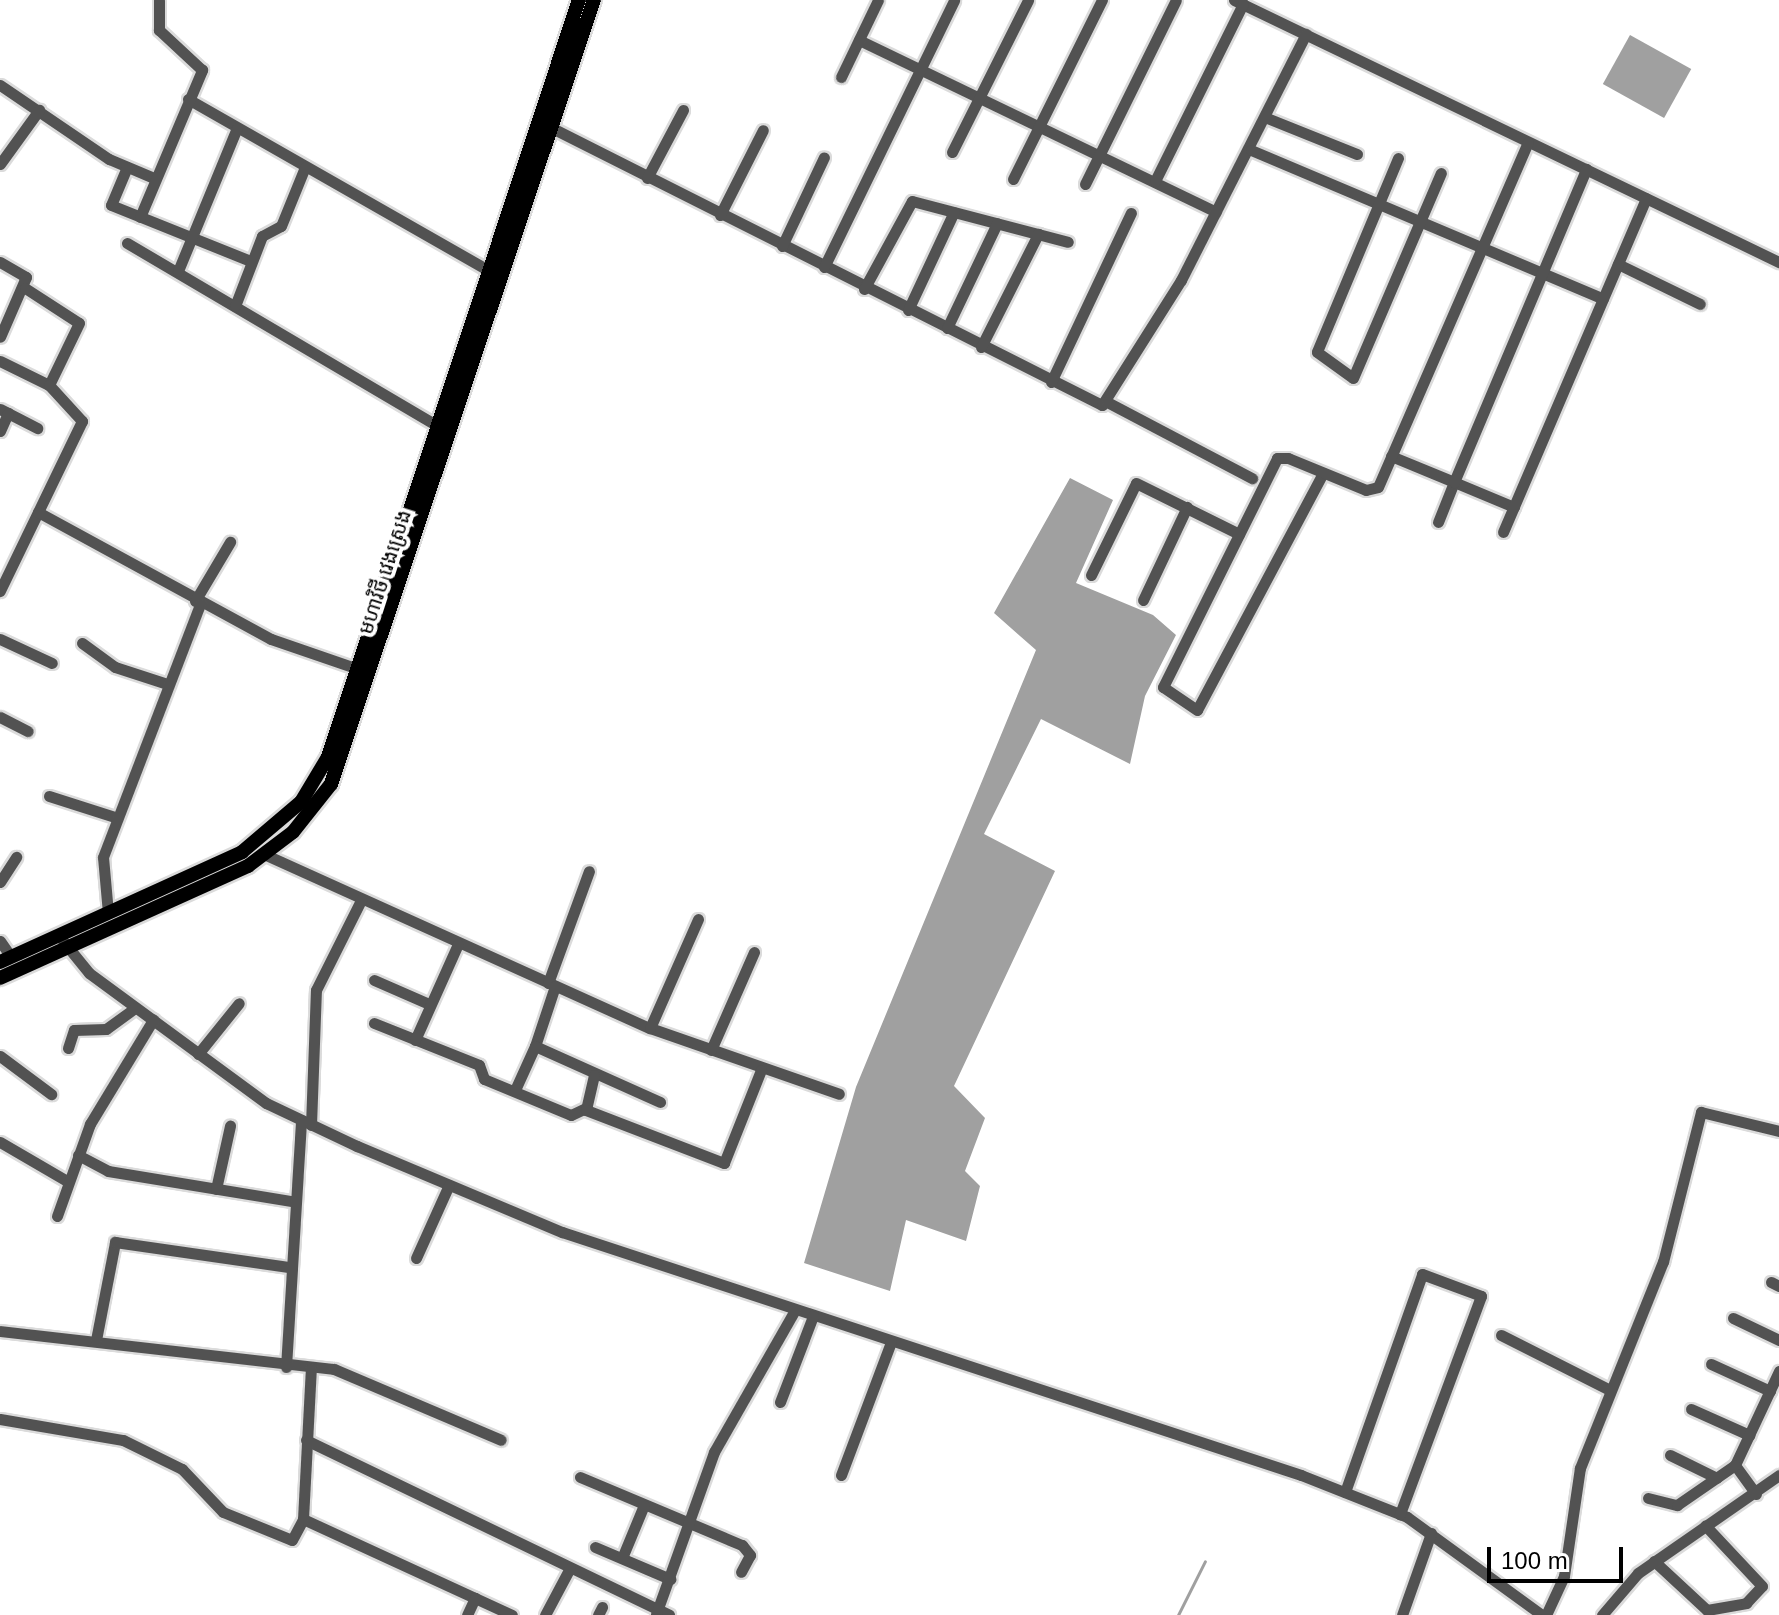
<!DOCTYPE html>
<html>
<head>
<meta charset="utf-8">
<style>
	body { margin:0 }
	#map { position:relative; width:1779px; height:1615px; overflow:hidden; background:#fff; font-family:Arial,"Noto Sans Khmer",sans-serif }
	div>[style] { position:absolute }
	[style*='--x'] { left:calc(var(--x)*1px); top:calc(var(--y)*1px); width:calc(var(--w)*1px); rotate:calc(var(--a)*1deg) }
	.water>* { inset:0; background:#a0a0a0; transform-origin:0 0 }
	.stream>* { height:3px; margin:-1.5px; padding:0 1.5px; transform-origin:1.5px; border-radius:1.5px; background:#a0a0a0 }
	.roads { filter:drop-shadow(2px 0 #dbdbdb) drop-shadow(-2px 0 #dbdbdb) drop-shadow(0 2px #dbdbdb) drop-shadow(0 -2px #dbdbdb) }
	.minor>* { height:11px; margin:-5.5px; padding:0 5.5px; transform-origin:5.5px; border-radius:5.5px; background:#525252 }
	.major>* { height:14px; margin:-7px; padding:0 7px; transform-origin:7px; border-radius:7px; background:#000 }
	span { translate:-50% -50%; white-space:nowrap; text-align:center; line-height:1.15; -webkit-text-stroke:8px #fff; paint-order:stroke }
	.street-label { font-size:20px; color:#000 }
	.scale { position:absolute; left:1487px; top:1547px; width:136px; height:36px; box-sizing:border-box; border:4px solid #000; border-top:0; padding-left:10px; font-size:24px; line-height:28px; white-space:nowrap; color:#000; -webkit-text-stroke:6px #fff; paint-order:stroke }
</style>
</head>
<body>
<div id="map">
	<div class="water">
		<div style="left:1630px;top:35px;width:70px;height:56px;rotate:29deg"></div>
		<div style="clip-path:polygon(1070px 478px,1113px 500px,1076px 583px,1153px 615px,1176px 635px,1145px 696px,1130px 764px,1041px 719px,984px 834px,1055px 871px,954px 1086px,985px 1118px,965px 1171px,980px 1186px,966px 1241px,906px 1220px,890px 1291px,804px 1263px,856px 1087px,1036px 650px,994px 613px)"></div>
	</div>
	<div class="stream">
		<div style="--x:1178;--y:1615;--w:60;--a:-63.4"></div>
	</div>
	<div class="roads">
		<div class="minor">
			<div style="--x:1234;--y:0;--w:605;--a:25.68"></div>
			<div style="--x:859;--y:40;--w:396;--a:25.7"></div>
			<div style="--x:841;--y:77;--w:85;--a:-64.3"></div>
			<div style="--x:0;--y:85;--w:132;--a:34.2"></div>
			<div style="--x:109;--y:159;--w:49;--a:22.9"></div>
			<div style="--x:188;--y:99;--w:355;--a:29.7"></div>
			<div style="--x:1267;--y:118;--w:97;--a:21.8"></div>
			<div style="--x:552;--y:128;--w:616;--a:26.73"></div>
			<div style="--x:1102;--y:405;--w:148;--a:-57.7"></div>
			<div style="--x:1181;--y:280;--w:276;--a:-63.1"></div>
			<div style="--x:1251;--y:150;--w:382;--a:22.9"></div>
			<div style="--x:952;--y:152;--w:170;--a:-63.4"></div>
			<div style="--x:1398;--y:158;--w:210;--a:112.7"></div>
			<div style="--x:1317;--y:352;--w:44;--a:35.8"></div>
			<div style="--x:1353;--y:378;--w:223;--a:-66.8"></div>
			<div style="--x:0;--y:164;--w:67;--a:-54.2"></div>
			<div style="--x:127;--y:167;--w:41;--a:112.8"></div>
			<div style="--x:111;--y:205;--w:150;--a:21.9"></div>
			<div style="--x:647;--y:178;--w:77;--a:-62.1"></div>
			<div style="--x:1013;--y:179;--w:200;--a:-63.6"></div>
			<div style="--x:1155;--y:181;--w:198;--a:-63.6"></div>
			<div style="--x:1085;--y:184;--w:205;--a:-63.7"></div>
			<div style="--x:720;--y:215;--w:95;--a:-63.2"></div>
			<div style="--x:140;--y:217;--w:160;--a:-67.1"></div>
			<div style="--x:202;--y:70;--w:59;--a:-137.1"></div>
			<div style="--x:159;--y:30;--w:30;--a:-90"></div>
			<div style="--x:127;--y:243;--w:362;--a:30.5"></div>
			<div style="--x:782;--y:246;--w:98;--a:-64.7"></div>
			<div style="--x:0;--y:262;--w:30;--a:30"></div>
			<div style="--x:26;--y:277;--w:65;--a:113.4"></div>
			<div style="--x:1618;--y:264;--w:91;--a:26"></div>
			<div style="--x:824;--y:267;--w:297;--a:-64"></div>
			<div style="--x:178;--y:271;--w:155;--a:-67.6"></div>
			<div style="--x:25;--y:288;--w:64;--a:32.9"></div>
			<div style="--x:79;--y:323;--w:69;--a:115.8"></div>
			<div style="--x:864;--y:289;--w:100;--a:-61.4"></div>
			<div style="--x:912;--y:201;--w:161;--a:14.7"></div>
			<div style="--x:235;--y:306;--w:75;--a:-68.9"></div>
			<div style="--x:262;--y:236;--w:21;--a:-28"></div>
			<div style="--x:281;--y:226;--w:64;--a:-67.9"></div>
			<div style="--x:908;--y:310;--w:108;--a:-64.9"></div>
			<div style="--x:947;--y:328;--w:116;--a:-64.5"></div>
			<div style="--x:981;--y:347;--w:127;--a:-63.2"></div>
			<div style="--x:0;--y:361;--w:55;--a:26.1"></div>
			<div style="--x:49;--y:385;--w:49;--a:47.5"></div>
			<div style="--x:82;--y:421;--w:189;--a:115.8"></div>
			<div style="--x:1051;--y:382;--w:187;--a:-64.7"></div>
			<div style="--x:1107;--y:402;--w:164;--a:27.7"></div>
			<div style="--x:0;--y:409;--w:42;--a:27.2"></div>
			<div style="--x:0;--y:431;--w:20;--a:-66"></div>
			<div style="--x:1391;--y:456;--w:68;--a:22.4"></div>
			<div style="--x:1454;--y:482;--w:43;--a:111.8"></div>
			<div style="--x:1323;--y:473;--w:268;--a:118"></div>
			<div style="--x:1197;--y:710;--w:41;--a:-145.9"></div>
			<div style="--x:1163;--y:687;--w:256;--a:-63.5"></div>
			<div style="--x:1277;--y:458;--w:11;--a:0"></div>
			<div style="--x:1288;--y:458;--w:84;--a:22.3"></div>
			<div style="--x:1366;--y:490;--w:12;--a:-14"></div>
			<div style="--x:1378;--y:487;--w:376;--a:-66.5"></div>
			<div style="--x:1514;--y:507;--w:65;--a:-157.4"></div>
			<div style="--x:1454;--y:482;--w:340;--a:-67.1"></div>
			<div style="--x:38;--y:512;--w:265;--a:28.6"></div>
			<div style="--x:271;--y:639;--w:98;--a:19"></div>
			<div style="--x:1503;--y:532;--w:363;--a:-66.8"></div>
			<div style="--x:1091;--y:575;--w:102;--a:-63.9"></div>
			<div style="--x:1136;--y:483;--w:115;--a:26.3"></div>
			<div style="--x:1143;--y:600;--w:103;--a:-64.7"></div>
			<div style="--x:195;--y:601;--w:69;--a:-59.3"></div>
			<div style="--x:0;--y:639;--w:57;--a:24.8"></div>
			<div style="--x:82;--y:643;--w:41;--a:36"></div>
			<div style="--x:115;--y:667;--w:55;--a:18.1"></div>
			<div style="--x:0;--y:717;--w:31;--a:27"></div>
			<div style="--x:49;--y:796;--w:69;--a:17.7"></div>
			<div style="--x:266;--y:855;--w:421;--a:24.3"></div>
			<div style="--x:650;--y:1028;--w:200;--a:19.2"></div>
			<div style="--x:0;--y:882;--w:30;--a:-57"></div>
			<div style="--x:108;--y:913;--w:56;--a:-95.1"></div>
			<div style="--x:103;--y:857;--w:271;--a:-69"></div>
			<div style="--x:0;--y:941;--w:19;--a:55"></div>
			<div style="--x:63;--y:941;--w:41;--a:50.9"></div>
			<div style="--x:89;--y:973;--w:220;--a:36.3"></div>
			<div style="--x:266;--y:1103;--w:101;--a:25.3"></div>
			<div style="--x:357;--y:1146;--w:222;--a:22.8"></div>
			<div style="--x:562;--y:1232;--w:778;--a:18.2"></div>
			<div style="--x:1301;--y:1475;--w:114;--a:21.6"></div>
			<div style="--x:1407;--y:1517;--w:167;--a:36"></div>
			<div style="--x:374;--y:980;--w:60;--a:23.6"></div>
			<div style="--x:548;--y:983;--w:119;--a:-69.9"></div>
			<div style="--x:555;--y:986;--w:63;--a:108.4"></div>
			<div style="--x:535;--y:1046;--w:137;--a:24.1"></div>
			<div style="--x:374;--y:1023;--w:113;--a:21.8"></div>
			<div style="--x:479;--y:1065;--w:15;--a:70"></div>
			<div style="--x:484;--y:1079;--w:94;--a:22.5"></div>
			<div style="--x:571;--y:1115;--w:14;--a:-25"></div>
			<div style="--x:650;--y:1028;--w:119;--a:-66.2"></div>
			<div style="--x:415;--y:1040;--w:105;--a:-65.9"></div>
			<div style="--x:68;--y:1048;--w:19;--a:-72"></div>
			<div style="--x:74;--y:1030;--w:32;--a:-2"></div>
			<div style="--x:106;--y:1029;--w:36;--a:-36"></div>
			<div style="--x:711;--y:1050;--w:107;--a:-66.3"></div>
			<div style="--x:198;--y:1054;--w:65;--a:-51.2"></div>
			<div style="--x:0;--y:1056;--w:64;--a:36.7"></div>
			<div style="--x:594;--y:1075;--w:36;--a:103"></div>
			<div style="--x:586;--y:1110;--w:148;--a:21"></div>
			<div style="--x:724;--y:1163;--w:100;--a:-68.3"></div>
			<div style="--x:515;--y:1090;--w:48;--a:-65.6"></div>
			<div style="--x:311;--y:1125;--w:135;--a:-87.9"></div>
			<div style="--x:316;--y:990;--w:101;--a:-63.4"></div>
			<div style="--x:0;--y:1142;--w:78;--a:30.2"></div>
			<div style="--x:78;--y:1155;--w:34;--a:28"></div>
			<div style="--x:108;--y:1171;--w:186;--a:9.3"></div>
			<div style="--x:216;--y:1189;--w:65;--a:-77.5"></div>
			<div style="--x:57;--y:1216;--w:98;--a:-70.3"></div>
			<div style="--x:90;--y:1124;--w:122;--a:-58.8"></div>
			<div style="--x:416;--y:1258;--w:80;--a:-65.7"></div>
			<div style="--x:1771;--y:1282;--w:9;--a:27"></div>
			<div style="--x:1733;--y:1318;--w:51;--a:25.6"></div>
			<div style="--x:0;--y:1331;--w:336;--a:6.5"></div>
			<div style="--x:334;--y:1369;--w:181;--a:23"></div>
			<div style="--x:1501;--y:1335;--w:122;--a:26.8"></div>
			<div style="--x:96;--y:1340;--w:100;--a:-79"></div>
			<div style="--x:115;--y:1242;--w:175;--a:8.2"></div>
			<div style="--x:1711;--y:1364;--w:65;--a:24.6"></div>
			<div style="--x:286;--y:1367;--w:247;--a:-86.5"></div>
			<div style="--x:780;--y:1402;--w:92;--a:-69"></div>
			<div style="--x:1691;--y:1409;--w:64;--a:24.1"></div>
			<div style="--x:0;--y:1419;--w:125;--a:9.7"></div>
			<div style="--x:123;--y:1440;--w:66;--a:26.2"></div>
			<div style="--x:182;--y:1469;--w:59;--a:46.4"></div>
			<div style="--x:223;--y:1512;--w:74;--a:22.1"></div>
			<div style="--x:292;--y:1540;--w:24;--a:-62"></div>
			<div style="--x:303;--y:1519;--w:230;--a:24.7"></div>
			<div style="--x:306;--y:1440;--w:403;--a:25.7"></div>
			<div style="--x:1670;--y:1455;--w:52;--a:26.1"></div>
			<div style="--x:841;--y:1475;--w:142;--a:-69.4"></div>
			<div style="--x:580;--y:1477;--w:176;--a:22.8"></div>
			<div style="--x:742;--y:1545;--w:13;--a:51"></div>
			<div style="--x:750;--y:1555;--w:19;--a:118"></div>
			<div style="--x:1345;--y:1492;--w:231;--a:-70.5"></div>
			<div style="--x:1422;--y:1274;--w:63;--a:20.4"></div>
			<div style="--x:1481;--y:1296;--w:233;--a:110.4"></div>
			<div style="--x:1756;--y:1494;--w:36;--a:-126"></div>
			<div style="--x:1735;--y:1465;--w:104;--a:-64.9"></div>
			<div style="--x:1648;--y:1498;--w:30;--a:14"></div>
			<div style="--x:1677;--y:1505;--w:70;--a:-34.6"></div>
			<div style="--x:303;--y:1519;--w:151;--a:-87"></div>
			<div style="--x:595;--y:1547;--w:82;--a:23.1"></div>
			<div style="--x:622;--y:1558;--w:57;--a:-67.5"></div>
			<div style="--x:1654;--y:1561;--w:72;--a:42.8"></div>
			<div style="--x:1707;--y:1610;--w:40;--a:-10"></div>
			<div style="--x:1746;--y:1603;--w:23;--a:-47"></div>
			<div style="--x:1762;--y:1586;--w:83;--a:-133.1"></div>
			<div style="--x:656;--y:1614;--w:172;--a:-70.3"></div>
			<div style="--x:714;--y:1452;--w:163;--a:-60.3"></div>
			<div style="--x:467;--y:1615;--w:19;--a:-65"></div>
			<div style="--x:545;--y:1615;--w:53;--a:-62"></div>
			<div style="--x:598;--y:1615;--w:9;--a:-63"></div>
			<div style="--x:1402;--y:1615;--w:87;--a:-70.5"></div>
			<div style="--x:1546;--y:1615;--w:43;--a:-65.2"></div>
			<div style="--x:1564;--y:1576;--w:109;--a:-81.6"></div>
			<div style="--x:1580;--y:1468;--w:222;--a:-68.1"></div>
			<div style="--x:1663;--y:1262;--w:155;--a:-75.8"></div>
			<div style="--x:1701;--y:1112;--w:80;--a:13.7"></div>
			<div style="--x:1602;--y:1615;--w:55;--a:-49.4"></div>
			<div style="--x:1638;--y:1573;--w:172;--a:-34.8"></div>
		</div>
		<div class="major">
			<div style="--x:0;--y:962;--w:266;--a:-24.4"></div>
			<div style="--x:242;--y:852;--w:77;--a:-40.3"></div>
			<div style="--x:301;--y:802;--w:52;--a:-59"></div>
			<div style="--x:328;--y:757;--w:798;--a:-71.66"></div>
			<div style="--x:0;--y:978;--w:272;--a:-24.3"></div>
			<div style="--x:248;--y:866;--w:56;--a:-37.1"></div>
			<div style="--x:293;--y:832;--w:61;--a:-51.6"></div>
			<div style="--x:331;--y:784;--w:827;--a:-71.46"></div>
		</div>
	</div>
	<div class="street-label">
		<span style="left:385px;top:572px;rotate:-72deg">មហាវិថី វេងស្រេង</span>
	</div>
	<div class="scale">100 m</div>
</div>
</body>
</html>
